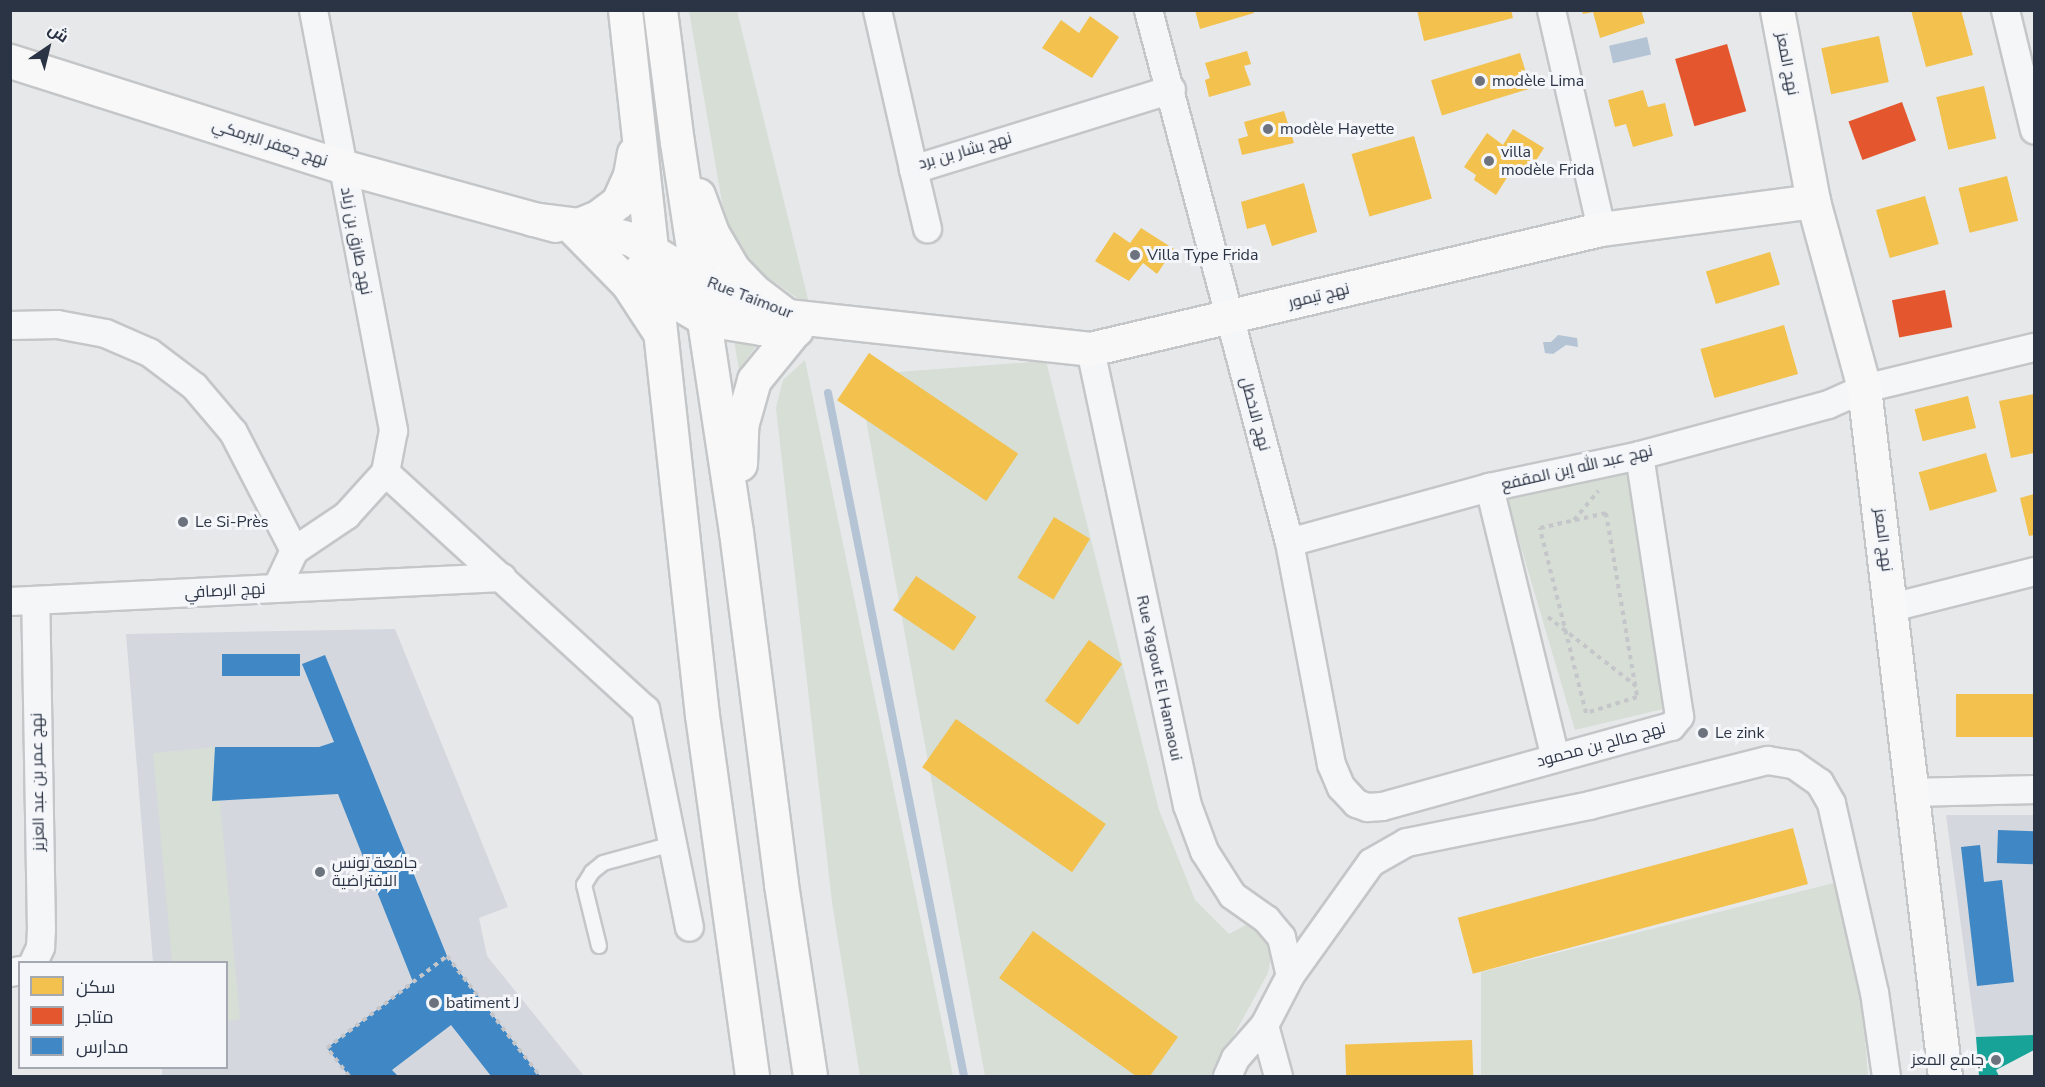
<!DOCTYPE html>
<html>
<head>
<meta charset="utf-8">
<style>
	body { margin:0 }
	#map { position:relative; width:2045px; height:1087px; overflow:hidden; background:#e6e8ea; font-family:"Nunito Sans",Cairo,sans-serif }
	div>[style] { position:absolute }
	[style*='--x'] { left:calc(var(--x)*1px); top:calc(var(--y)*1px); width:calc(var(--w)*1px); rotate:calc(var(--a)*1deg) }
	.built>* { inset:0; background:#d4d7dd }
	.green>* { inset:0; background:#d6ded6 }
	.water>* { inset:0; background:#b4c4d5; transform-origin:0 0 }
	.homes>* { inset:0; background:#f2c14e; transform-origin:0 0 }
	.shops>* { inset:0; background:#e4572e; transform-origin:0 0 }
	.schools>* { inset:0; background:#3f88c5; transform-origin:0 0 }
	.public>* { inset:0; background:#17a398 }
	.stream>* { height:8px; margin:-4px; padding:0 4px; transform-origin:4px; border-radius:4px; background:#b4c4d5 }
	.path>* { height:4px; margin-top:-2px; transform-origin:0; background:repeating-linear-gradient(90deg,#c5c6ca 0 4.5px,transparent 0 9px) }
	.roads { filter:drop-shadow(2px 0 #c4c6c8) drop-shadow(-2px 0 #c4c6c8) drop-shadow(0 2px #c4c6c8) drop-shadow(0 -2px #c4c6c8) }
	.lane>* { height:14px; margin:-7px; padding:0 7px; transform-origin:7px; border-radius:7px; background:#f5f6f7 }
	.street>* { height:27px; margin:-13.5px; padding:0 13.5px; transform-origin:13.5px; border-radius:13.5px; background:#f5f6f7 }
	.secondary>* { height:33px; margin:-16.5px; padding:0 16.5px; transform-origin:16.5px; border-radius:16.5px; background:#f8f8f8 }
	.highway>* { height:33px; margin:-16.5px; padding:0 16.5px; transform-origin:16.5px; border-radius:16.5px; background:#f8f8f8 }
	.dots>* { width:16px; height:16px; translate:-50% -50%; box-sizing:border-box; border:3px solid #f4f6f9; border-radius:50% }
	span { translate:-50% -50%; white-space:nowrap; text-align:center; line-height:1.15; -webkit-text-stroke:6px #f4f6f9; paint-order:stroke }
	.street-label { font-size:16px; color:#2b3445 }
	.poi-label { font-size:16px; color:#2b3445 }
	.left { translate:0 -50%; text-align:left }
	.right { translate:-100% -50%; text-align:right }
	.frame { position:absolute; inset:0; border:12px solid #2b3445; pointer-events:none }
	.legend { position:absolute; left:18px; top:961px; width:210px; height:108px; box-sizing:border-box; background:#f4f6f9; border:2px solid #a4a8b1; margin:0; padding:8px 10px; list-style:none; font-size:18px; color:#2b3445 }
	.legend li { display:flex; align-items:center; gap:12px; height:30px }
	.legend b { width:30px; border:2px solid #a4a8b1 }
	.north { position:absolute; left:18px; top:18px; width:60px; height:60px; -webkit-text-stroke:4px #f4f6f9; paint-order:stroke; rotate:35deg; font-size:16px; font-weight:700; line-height:24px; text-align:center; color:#2b3445 }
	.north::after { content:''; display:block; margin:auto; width:21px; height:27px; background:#2b3445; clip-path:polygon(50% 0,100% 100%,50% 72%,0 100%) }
</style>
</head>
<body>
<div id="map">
	<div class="built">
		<div style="clip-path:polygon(395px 629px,508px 907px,479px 918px,487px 956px,584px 1076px,162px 1076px,162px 1068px,226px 1068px,226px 962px,153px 962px,126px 634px)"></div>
		<div style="clip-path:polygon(1946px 815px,2034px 815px,2034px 1036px,1976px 1037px)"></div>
	</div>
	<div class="green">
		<div style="clip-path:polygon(689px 11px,737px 11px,810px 307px,749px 264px,728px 237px)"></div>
		<div style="clip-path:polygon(733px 335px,761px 339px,739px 370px)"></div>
		<div style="clip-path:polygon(805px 360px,953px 1076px,860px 1076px,832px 902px,776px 408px,783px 380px)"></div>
		<div style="clip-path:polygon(1046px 361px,1159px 810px,1195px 900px,1229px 934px,1246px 925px,1262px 932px,1272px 952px,1268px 973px,1211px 1076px,985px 1076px,858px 375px)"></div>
		<div style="clip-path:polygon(1628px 465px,1667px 708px,1575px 730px,1506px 496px)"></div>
		<div style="clip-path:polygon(215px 747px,240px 1019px,227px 1021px,226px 962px,172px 962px,153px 753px)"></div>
		<div style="clip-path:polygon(1834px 883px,1861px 988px,1868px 1076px,1481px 1076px,1481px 972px)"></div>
	</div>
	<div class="water">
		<div style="left:1647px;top:37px;width:18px;height:39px;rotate:77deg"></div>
		<div style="clip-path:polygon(1558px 335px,1577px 338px,1578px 347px,1566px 345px,1553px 354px,1545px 353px,1543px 342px,1551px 342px)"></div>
	</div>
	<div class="homes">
		<div style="clip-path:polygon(1195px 10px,1253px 10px,1254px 13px,1200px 29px)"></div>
		<div style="clip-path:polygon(1417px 10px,1511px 10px,1513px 18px,1424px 41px)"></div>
		<div style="clip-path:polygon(1582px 10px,1641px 10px,1645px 23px,1600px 38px,1593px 12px,1583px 14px)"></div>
		<div style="clip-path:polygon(1911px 10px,1961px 10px,1973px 55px,1926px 67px)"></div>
		<div style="clip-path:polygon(1090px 16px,1119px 37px,1092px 78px,1042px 48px,1061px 20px,1079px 33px)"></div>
		<div style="left:1879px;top:36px;width:47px;height:59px;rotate:78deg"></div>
		<div style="clip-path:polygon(1247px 51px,1251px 64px,1244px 66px,1251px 85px,1209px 97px,1205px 80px,1210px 78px,1205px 63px)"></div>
		<div style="left:1520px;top:53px;width:37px;height:93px;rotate:73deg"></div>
		<div style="left:1984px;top:86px;width:54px;height:49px;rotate:77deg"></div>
		<div style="clip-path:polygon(1643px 90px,1648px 107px,1665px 103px,1673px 136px,1633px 147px,1626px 124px,1615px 127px,1608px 100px)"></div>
		<div style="clip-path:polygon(1284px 111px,1294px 143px,1242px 155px,1238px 139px,1248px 136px,1244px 122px)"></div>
		<div style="clip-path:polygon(1513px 129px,1544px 148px,1528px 173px,1515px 165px,1496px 195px,1474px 180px,1476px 175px,1464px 167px,1487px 133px,1503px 145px)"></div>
		<div style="left:1414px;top:136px;width:65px;height:65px;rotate:74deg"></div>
		<div style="left:2007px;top:176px;width:46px;height:50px;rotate:76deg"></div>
		<div style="clip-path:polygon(1304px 183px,1317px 232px,1272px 246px,1265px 224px,1247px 229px,1241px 202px)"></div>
		<div style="left:1925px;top:196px;width:50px;height:51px;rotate:74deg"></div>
		<div style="clip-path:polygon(1141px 228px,1174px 249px,1157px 274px,1143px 263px,1129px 281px,1095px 261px,1114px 232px,1130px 243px)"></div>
		<div style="left:1770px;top:252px;width:34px;height:67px;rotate:73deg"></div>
		<div style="left:1784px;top:325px;width:51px;height:87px;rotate:74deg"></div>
		<div style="left:869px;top:353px;width:180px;height:57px;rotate:34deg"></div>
		<div style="clip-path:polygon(2034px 394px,2034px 453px,2011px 458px,1999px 401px)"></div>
		<div style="left:1968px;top:396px;width:33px;height:55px;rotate:76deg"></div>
		<div style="left:1986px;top:453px;width:40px;height:70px;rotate:74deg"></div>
		<div style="clip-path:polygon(2034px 494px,2034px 535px,2029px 536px,2020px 498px)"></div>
		<div style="left:1054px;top:517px;width:42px;height:71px;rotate:31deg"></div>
		<div style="left:916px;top:576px;width:73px;height:41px;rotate:34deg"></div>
		<div style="left:1089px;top:640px;width:41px;height:75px;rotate:36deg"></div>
		<div style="left:1956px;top:694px;width:78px;height:43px"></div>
		<div style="left:956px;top:719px;width:183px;height:59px;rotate:35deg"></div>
		<div style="left:1793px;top:828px;width:58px;height:347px;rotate:75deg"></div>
		<div style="clip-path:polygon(1033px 931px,1178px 1037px,1150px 1076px,1136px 1076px,999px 978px)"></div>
		<div style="left:1472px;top:1040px;width:36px;height:127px;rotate:88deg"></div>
	</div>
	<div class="shops">
		<div style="left:1727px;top:44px;width:70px;height:54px;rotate:74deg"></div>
		<div style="left:1902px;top:102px;width:41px;height:57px;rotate:70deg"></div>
		<div style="left:1945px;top:290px;width:38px;height:54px;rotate:79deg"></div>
	</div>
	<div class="schools">
		<div style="left:222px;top:654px;width:78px;height:22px"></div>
		<div style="clip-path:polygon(325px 655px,447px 956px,540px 1076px,491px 1076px,451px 1025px,392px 1070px,398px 1076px,349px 1076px,327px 1048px,413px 982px,338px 794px,212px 801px,215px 747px,319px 747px,334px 742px,302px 664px)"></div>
		<div style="left:1998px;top:830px;width:36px;height:33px;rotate:2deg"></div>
		<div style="clip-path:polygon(1980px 845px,1984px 882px,2002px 880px,2014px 982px,1977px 986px,1961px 847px)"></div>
	</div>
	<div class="public">
		<div style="clip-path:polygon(2034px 1035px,2034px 1050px,1996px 1070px,1999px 1076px,1979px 1076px,1976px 1037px)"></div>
	</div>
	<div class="stream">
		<div style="--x:828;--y:393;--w:696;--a:78.74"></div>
	</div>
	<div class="path">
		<div style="--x:1606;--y:513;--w:187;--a:80.4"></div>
		<div style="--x:1637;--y:697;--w:53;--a:162.6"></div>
		<div style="--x:1586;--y:713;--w:191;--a:-104"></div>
		<div style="--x:1540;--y:528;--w:68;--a:-12.8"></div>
		<div style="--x:1574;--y:520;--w:38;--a:-50"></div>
		<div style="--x:1548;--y:617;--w:112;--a:38.1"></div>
		<div style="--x:349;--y:1076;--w:36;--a:-128"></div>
		<div style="--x:327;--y:1048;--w:151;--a:-37.5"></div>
		<div style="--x:447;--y:956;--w:152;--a:52.2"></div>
	</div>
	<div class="roads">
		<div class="lane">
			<div style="--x:599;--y:946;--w:63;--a:-103.8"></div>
			<div style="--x:584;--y:885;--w:15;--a:-58"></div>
			<div style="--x:592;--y:872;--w:14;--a:-39"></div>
			<div style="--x:603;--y:863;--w:72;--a:-15.4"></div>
		</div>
		<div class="street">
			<div style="--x:313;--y:10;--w:428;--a:79.2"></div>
			<div style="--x:393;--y:430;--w:43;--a:100.8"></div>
			<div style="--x:877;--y:10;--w:163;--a:77.2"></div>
			<div style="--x:913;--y:169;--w:270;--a:-17.2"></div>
			<div style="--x:1148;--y:10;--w:550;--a:75.16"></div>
			<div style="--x:1289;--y:542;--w:226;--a:79.3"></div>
			<div style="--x:1331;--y:764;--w:25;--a:67"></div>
			<div style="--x:1341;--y:787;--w:22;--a:47"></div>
			<div style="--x:1356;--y:803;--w:12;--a:20"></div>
			<div style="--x:1367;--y:807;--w:15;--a:-4"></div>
			<div style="--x:1382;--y:806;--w:300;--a:-15.5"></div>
			<div style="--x:1671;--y:726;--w:13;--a:-51"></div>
			<div style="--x:1679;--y:716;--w:264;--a:-98.7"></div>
			<div style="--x:1551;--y:10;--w:225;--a:77.1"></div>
			<div style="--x:2005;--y:10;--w:123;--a:76.4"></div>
			<div style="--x:913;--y:169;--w:61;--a:76.7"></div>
			<div style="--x:10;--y:325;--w:47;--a:-1.2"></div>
			<div style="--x:57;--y:324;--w:49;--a:10.6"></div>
			<div style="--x:105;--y:333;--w:48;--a:23.4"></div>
			<div style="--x:149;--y:352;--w:56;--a:37.1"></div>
			<div style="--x:194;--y:386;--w:60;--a:49.7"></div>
			<div style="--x:233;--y:432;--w:133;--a:62.7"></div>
			<div style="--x:1090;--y:349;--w:466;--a:78"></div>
			<div style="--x:1187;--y:805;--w:49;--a:69.7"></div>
			<div style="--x:1204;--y:851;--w:52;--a:57.5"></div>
			<div style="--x:1232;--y:895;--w:42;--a:35.2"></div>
			<div style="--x:1266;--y:919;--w:23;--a:50"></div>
			<div style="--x:1281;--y:937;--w:39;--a:77"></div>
			<div style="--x:385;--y:472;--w:352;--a:42.4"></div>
			<div style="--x:645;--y:709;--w:222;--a:78.6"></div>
			<div style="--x:1489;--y:487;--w:278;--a:76.3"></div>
			<div style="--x:1289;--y:542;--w:207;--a:-15.4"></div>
			<div style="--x:1489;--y:487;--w:153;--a:-12"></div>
			<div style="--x:1639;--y:455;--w:196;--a:-15.1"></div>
			<div style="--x:1828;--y:404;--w:39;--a:-24"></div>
			<div style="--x:1864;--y:388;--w:175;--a:-13.6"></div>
			<div style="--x:276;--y:588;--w:226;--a:-2.8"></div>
			<div style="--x:10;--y:601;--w:266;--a:-2.8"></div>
			<div style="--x:276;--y:588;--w:42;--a:-64.7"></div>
			<div style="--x:294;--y:550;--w:63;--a:-33.9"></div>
			<div style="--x:346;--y:515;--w:58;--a:-47.8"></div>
			<div style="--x:1891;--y:607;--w:147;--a:-14.1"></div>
			<div style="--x:1911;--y:792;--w:123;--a:-1.4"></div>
			<div style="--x:33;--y:962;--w:17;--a:-65"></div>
			<div style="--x:40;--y:947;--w:17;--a:-87"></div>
			<div style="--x:41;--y:930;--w:330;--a:-91"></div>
			<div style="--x:10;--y:972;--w:10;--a:-11"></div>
			<div style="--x:1264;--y:1025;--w:53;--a:74.6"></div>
			<div style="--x:1227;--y:1076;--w:20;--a:-66"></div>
			<div style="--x:1235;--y:1058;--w:44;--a:-48.7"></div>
			<div style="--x:1264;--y:1025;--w:56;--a:-62.5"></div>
			<div style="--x:1290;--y:975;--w:139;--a:-54.4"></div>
			<div style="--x:1371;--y:862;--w:40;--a:-29.7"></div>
			<div style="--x:1406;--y:842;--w:187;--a:-11.4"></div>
			<div style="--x:1589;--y:805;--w:184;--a:-14.2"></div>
			<div style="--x:1767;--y:760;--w:26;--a:9"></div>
			<div style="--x:1793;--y:764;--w:32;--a:35"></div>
			<div style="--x:1819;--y:782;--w:24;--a:60"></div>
			<div style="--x:1831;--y:803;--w:194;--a:77.2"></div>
			<div style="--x:1874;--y:992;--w:85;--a:81.9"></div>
		</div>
		<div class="secondary">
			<div style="--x:1777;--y:10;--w:194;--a:79.3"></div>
			<div style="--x:1813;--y:201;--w:194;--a:74.7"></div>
			<div style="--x:1864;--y:388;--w:693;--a:83.29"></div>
			<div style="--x:10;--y:61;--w:347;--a:17.6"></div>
			<div style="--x:341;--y:166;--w:222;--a:15.4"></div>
			<div style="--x:532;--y:219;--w:46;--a:7.4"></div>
			<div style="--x:578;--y:225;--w:55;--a:14.8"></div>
			<div style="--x:631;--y:239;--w:78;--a:30.8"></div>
			<div style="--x:698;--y:279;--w:96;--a:22.6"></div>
			<div style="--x:787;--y:316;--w:305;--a:6.2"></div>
			<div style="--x:1090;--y:349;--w:525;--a:-13.22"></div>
			<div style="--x:1601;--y:229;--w:214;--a:-7.5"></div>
			<div style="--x:641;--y:269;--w:23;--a:49"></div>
			<div style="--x:656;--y:286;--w:28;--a:38"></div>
			<div style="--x:678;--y:303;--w:31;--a:31"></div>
			<div style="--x:705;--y:319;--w:57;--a:9.1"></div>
			<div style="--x:761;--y:328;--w:35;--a:3"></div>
		</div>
		<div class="highway">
			<div style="--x:625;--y:10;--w:709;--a:83.77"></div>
			<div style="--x:702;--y:715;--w:364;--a:82.1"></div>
			<div style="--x:660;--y:10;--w:133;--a:82.7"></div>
			<div style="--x:677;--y:142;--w:394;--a:81.4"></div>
			<div style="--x:736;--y:532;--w:355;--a:82.7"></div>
			<div style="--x:781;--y:884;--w:194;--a:81.4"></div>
			<div style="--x:698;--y:195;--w:40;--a:69.8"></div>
			<div style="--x:712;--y:233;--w:42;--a:59.7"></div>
			<div style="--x:733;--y:269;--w:29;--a:46"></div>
			<div style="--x:753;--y:290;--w:43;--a:37.4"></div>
			<div style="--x:578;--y:225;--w:22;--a:-22"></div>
			<div style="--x:598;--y:217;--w:25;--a:-37"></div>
			<div style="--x:618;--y:202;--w:30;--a:-66"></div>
			<div style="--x:630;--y:175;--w:22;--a:-80"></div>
			<div style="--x:575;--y:230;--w:76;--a:45.5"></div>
			<div style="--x:628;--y:284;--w:55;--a:56.9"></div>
			<div style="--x:740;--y:464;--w:38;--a:-88"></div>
			<div style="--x:741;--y:426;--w:48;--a:-74.2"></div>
			<div style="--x:754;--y:380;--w:63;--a:-50.8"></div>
		</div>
	</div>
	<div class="dots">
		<div style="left:1480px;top:81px;background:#6c737f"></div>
		<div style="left:1268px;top:129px;background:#6c737f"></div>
		<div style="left:1489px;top:161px;background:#6c737f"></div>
		<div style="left:1135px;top:255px;background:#6c737f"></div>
		<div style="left:183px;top:522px;background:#6c737f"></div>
		<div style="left:1703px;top:733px;background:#6c737f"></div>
		<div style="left:320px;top:872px;background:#6c737f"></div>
		<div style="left:434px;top:1003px;background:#6c737f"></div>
		<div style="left:1996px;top:1060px;background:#6c737f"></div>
	</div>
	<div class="street-label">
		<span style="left:1787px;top:64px;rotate:79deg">نهج المعز</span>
		<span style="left:270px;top:143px;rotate:18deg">نهج جعفر البرمكي</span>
		<span style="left:965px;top:151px;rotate:-16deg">نهج بشار بن برد</span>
		<span style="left:356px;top:241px;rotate:79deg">نهج طارق بن زياد</span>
		<span style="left:1319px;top:296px;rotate:-14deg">نهج تيمور</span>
		<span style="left:750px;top:298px;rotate:21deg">Rue Taimour</span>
		<span style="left:1255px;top:414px;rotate:75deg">نهج الاخطل</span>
		<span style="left:1577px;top:468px;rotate:-13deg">نهج عبد الله إبن المقفع</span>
		<span style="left:1883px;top:540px;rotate:83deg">نهج المعز</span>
		<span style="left:225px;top:591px;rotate:-3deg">نهج الرصافي</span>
		<span style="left:1159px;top:678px;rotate:78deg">Rue Yagout El Hamaoui</span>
		<span style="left:1601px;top:745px;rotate:-15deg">نهج صالح بن محمود</span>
		<span style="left:38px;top:782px;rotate:-91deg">نهج عمر بن عبد العزيز</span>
	</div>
	<div class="poi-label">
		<span class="left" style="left:1492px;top:81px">modèle Lima</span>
		<span class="left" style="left:1280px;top:129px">modèle Hayette</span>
		<span class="left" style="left:1501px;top:161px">villa<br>modèle Frida</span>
		<span class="left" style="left:1147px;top:255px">Villa Type Frida</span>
		<span class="left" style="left:195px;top:522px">Le Si-Près</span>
		<span class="left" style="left:1715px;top:733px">Le zink</span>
		<span class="left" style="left:332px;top:872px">جامعة تونس<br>الافتراضية</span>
		<span class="left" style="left:446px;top:1003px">batiment J</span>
		<span class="right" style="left:1984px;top:1060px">جامع المعز</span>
	</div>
	<div class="frame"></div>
	<ul class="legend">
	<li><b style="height:16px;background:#f2c14e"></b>سكن</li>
	<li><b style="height:16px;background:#e4572e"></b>متاجر</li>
	<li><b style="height:16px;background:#3f88c5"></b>مدارس</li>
	</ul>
	<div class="north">ش</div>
</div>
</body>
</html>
